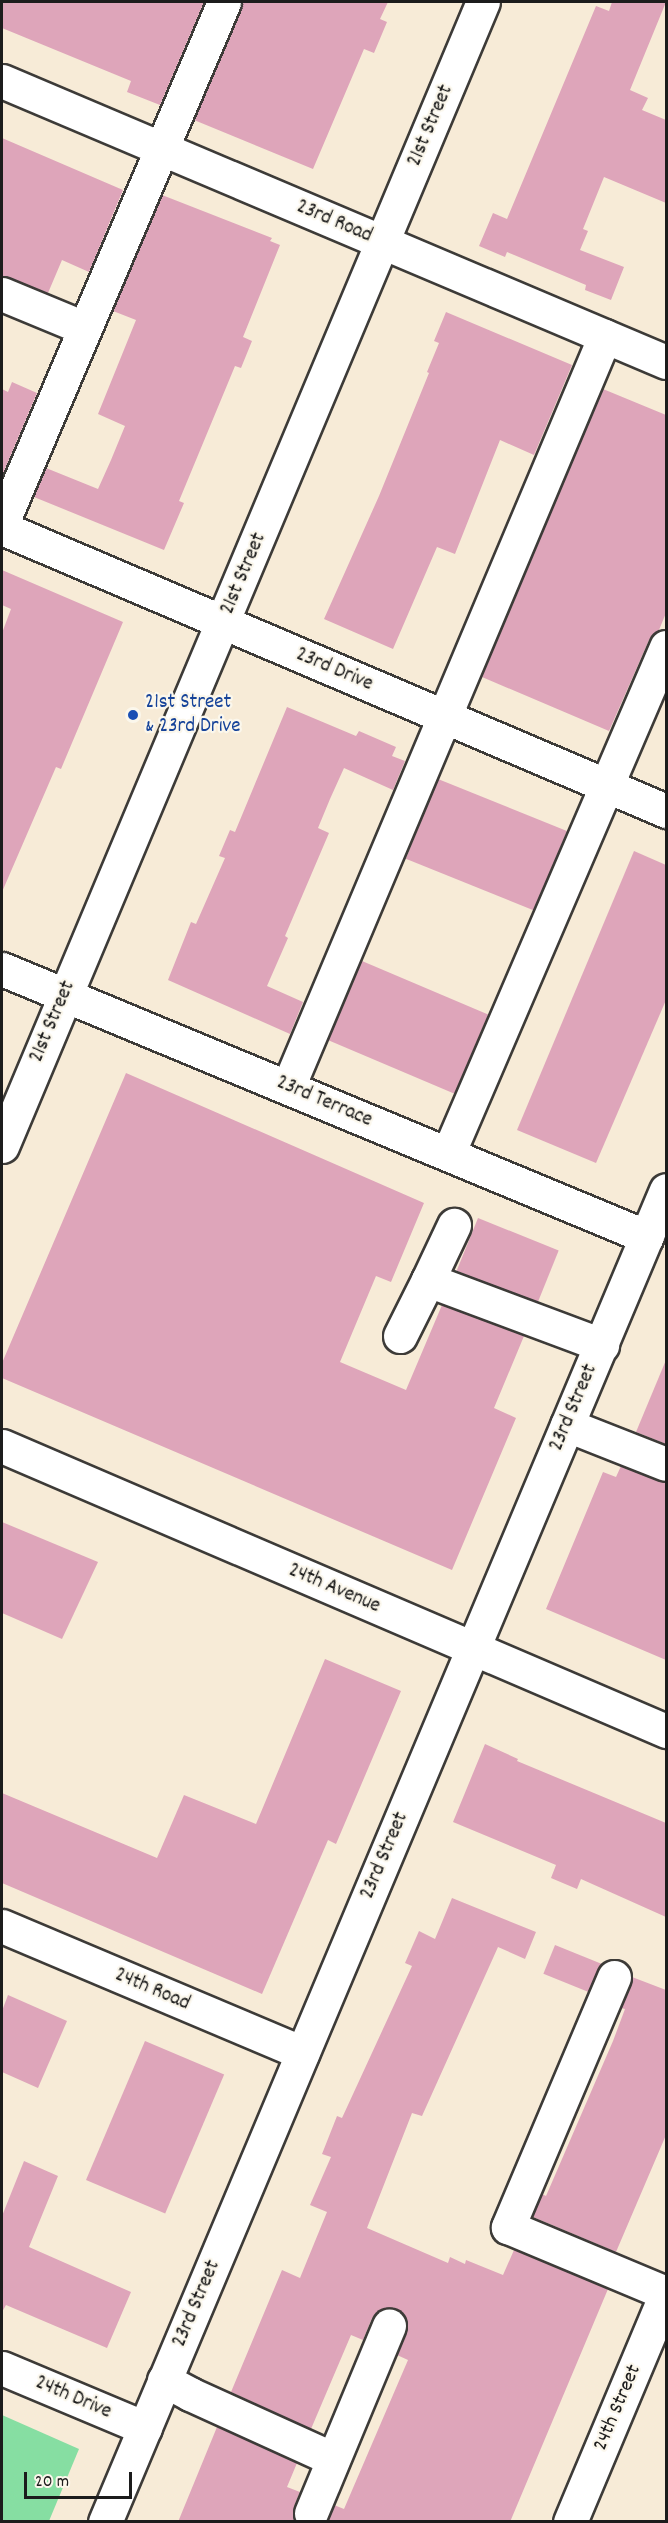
<!DOCTYPE html>
<html>
<head>
<meta charset="utf-8">
<style>
	body { margin:0 }
	#map { position:relative; width:668px; height:2523px; overflow:hidden; background:#f7ebd7; font-family:Dekko,sans-serif }
	div>[style] { position:absolute }
	[style*='--x'] { left:calc(var(--x)*1px); top:calc(var(--y)*1px); width:calc(var(--w)*1px); rotate:calc(var(--a)*1deg) }
	.green>* { inset:0; background:#86dea2 }
	.building>* { inset:0; background:#dea5ba; transform-origin:0 0 }
	.roads { filter:drop-shadow(2px 0 #3d3b38) drop-shadow(-2px 0 #3d3b38) drop-shadow(0 2px #3d3b38) drop-shadow(0 -2px #3d3b38) }
	.minor>* { height:33px; margin:-16.5px; padding:0 16.5px; transform-origin:16.5px; border-radius:16.5px; background:#fff }
	.dots>* { width:16px; height:16px; translate:-50% -50%; box-sizing:border-box; border:3px solid #fbf7ec; border-radius:50% }
	span { translate:-50% -50%; white-space:nowrap; text-align:center; line-height:1.15; -webkit-text-stroke:4.5px #fbf7ec; paint-order:stroke }
	.street-label { font-size:21px; color:#1c1c1c }
	.transit-label { font-size:21px; color:#164399 }
	.left { translate:0 -50%; text-align:left }
	.frame { position:absolute; inset:0; border:3px solid #1c1c1c; pointer-events:none }
	.scale { position:absolute; left:24px; top:2472px; width:108px; height:27px; box-sizing:border-box; border:3px solid #1c1c1c; border-top:0; padding-left:8px; font-size:18px; line-height:21px; white-space:nowrap; color:#1c1c1c; -webkit-text-stroke:4px #fbf7ec; paint-order:stroke }
</style>
</head>
<body>
<div id="map">
	<div class="green">
		<div style="clip-path:polygon(2px 2415px,79px 2449px,49px 2521px,2px 2521px)"></div>
	</div>
	<div class="building">
		<div style="clip-path:polygon(2px 2px,204px 2px,160px 105px,127px 92px,131px 81px,2px 28px)"></div>
		<div style="clip-path:polygon(242px 2px,388px 2px,380px 19px,387px 22px,374px 53px,364px 49px,313px 169px,194px 120px)"></div>
		<div style="clip-path:polygon(612px 2px,666px 2px,630px 90px,648px 98px,642px 110px,666px 120px,666px 203px,604px 177px,583px 229px,588px 231px,580px 250px,624px 267px,611px 300px,585px 290px,586px 285px,507px 252px,505px 257px,479px 246px,493px 213px,507px 219px,596px 6px,609px 11px)"></div>
		<div style="clip-path:polygon(2px 138px,123px 190px,89px 272px,62px 260px,48px 293px,2px 276px)"></div>
		<div style="clip-path:polygon(162px 195px,272px 238px,270px 241px,280px 245px,243px 337px,252px 341px,241px 368px,235px 366px,179px 501px,184px 503px,164px 550px,34px 497px,46px 468px,98px 489px,111px 460px,125px 426px,98px 414px,136px 320px,113px 311px)"></div>
		<div style="clip-path:polygon(446px 312px,572px 365px,534px 455px,500px 440px,455px 554px,437px 547px,393px 649px,324px 619px,379px 496px,429px 373px,427px 372px,439px 343px,434px 341px)"></div>
		<div style="clip-path:polygon(12px 382px,37px 393px,2px 476px,2px 389px,8px 392px)"></div>
		<div style="clip-path:polygon(603px 389px,666px 415px,666px 613px,659px 630px,649px 640px,609px 731px,482px 677px)"></div>
		<div style="clip-path:polygon(2px 570px,123px 622px,61px 769px,56px 767px,2px 892px,2px 633px,11px 609px,2px 605px)"></div>
		<div style="clip-path:polygon(287px 707px,356px 736px,359px 731px,396px 747px,392px 756px,405px 761px,393px 790px,344px 768px,330px 799px,318px 828px,329px 833px,285px 936px,288px 938px,267px 986px,303px 1002px,290px 1034px,168px 980px,191px 922px,196px 924px,225px 858px,219px 856px,230px 830px,235px 832px)"></div>
		<div style="left:438px;top:779px;width:139px;height:86px;rotate:22deg"></div>
		<div style="clip-path:polygon(634px 851px,666px 865px,666px 1000px,596px 1163px,517px 1130px)"></div>
		<div style="left:362px;top:961px;width:137px;height:86px;rotate:23deg"></div>
		<div style="clip-path:polygon(126px 1073px,424px 1203px,391px 1282px,376px 1276px,340px 1362px,406px 1390px,442px 1305px,524px 1336px,494px 1408px,516px 1418px,452px 1570px,2px 1378px,2px 1363px)"></div>
		<div style="left:478px;top:1218px;width:87px;height:57px;rotate:22deg"></div>
		<div style="clip-path:polygon(666px 1360px,666px 1444px,636px 1432px)"></div>
		<div style="clip-path:polygon(621px 1466px,666px 1482px,666px 1660px,546px 1609px,603px 1472px,616px 1477px)"></div>
		<div style="clip-path:polygon(2px 1522px,98px 1562px,62px 1639px,2px 1613px)"></div>
		<div style="clip-path:polygon(325px 1659px,401px 1691px,336px 1844px,328px 1840px,262px 1994px,2px 1883px,2px 1793px,157px 1858px,184px 1795px,256px 1824px)"></div>
		<div style="clip-path:polygon(485px 1744px,518px 1759px,517px 1761px,666px 1823px,666px 1917px,581px 1879px,577px 1889px,551px 1878px,556px 1865px,453px 1822px)"></div>
		<div style="clip-path:polygon(452px 1898px,536px 1932px,525px 1959px,498px 1947px,422px 2116px,412px 2113px,367px 2228px,448px 2263px,450px 2257px,465px 2264px,466px 2260px,503px 2275px,514px 2250px,608px 2289px,510px 2522px,327px 2522px,334px 2505px,344px 2509px,408px 2360px,397px 2355px,406px 2333px,408px 2324px,404px 2315px,396px 2309px,386px 2308px,377px 2312px,372px 2318px,363px 2340px,351px 2335px,311px 2429px,231px 2392px,282px 2270px,300px 2278px,327px 2212px,310px 2205px,331px 2157px,322px 2154px,337px 2116px,342px 2118px,412px 1966px,405px 1963px,419px 1931px,435px 1939px)"></div>
		<div style="left:555px;top:1945px;width:50px;height:31px;rotate:22deg"></div>
		<div style="clip-path:polygon(632px 1977px,666px 1990px,666px 2135px,616px 2252px,533px 2217px,542px 2194px,546px 2196px,613px 2041px,625px 2009px,621px 2008px)"></div>
		<div style="clip-path:polygon(8px 1995px,67px 2021px,38px 2088px,2px 2072px,2px 2011px)"></div>
		<div style="left:145px;top:2041px;width:86px;height:151px;rotate:23deg"></div>
		<div style="clip-path:polygon(24px 2161px,58px 2176px,29px 2247px,131px 2292px,107px 2348px,6px 2305px,2px 2312px,2px 2216px)"></div>
		<div style="clip-path:polygon(217px 2427px,297px 2463px,287px 2487px,300px 2492px,294px 2506px,295px 2522px,178px 2522px)"></div>
	</div>
	<div class="roads">
		<div class="minor">
			<div style="--x:2;--y:81;--w:721;--a:22.94"></div>
			<div style="--x:2;--y:294;--w:89;--a:22.5"></div>
			<div style="--x:2;--y:523;--w:566;--a:-66.92"></div>
			<div style="--x:2;--y:528;--w:722;--a:23.08"></div>
			<div style="--x:2;--y:969;--w:698;--a:22.56"></div>
			<div style="--x:288;--y:1087;--w:815;--a:-67.12"></div>
			<div style="--x:2;--y:1146;--w:1241;--a:-67.2"></div>
			<div style="--x:448;--y:1154;--w:552;--a:-66.73"></div>
			<div style="--x:428;--y:1280;--w:61;--a:-64.7"></div>
			<div style="--x:400;--y:1336;--w:63;--a:-63.4"></div>
			<div style="--x:428;--y:1280;--w:186;--a:20.5"></div>
			<div style="--x:567;--y:1425;--w:106;--a:21.5"></div>
			<div style="--x:2;--y:1446;--w:723;--a:23.23"></div>
			<div style="--x:2;--y:1926;--w:326;--a:22.9"></div>
			<div style="--x:614;--y:1977;--w:272;--a:113"></div>
			<div style="--x:508;--y:2227;--w:171;--a:22.7"></div>
			<div style="--x:2;--y:2368;--w:155;--a:22.8"></div>
			<div style="--x:164;--y:2380;--w:30;--a:28"></div>
			<div style="--x:190;--y:2394;--w:157;--a:24.4"></div>
			<div style="--x:311;--y:2513;--w:203;--a:-67.4"></div>
			<div style="--x:105;--y:2522;--w:1445;--a:-67.16"></div>
			<div style="--x:570;--y:2522;--w:247;--a:-67.2"></div>
		</div>
	</div>
	<div class="dots">
		<div style="left:133px;top:715px;background:#1a4fb4"></div>
	</div>
	<div class="street-label">
		<span style="left:431px;top:126px;rotate:-67deg">21st Street</span>
		<span style="left:334px;top:222px;rotate:23deg">23rd Road</span>
		<span style="left:244px;top:574px;rotate:-67deg">21st Street</span>
		<span style="left:334px;top:670px;rotate:23deg">23rd Drive</span>
		<span style="left:53px;top:1022px;rotate:-67deg">21st Street</span>
		<span style="left:324px;top:1102px;rotate:23deg">23rd Terrace</span>
		<span style="left:574px;top:1408px;rotate:-67deg">23rd Street</span>
		<span style="left:334px;top:1589px;rotate:23deg">24th Avenue</span>
		<span style="left:385px;top:1856px;rotate:-67deg">23rd Street</span>
		<span style="left:152px;top:1990px;rotate:23deg">24th Road</span>
		<span style="left:197px;top:2304px;rotate:-67deg">23rd Street</span>
		<span style="left:73px;top:2398px;rotate:23deg">24th Drive</span>
		<span style="left:618px;top:2408px;rotate:-67deg">24th Street</span>
	</div>
	<div class="transit-label">
		<span class="left" style="left:145px;top:715px">21st Street<br>&amp; 23rd Drive</span>
	</div>
	<div class="frame"></div>
	<div class="scale">20 m</div>
</div>
</body>
</html>
